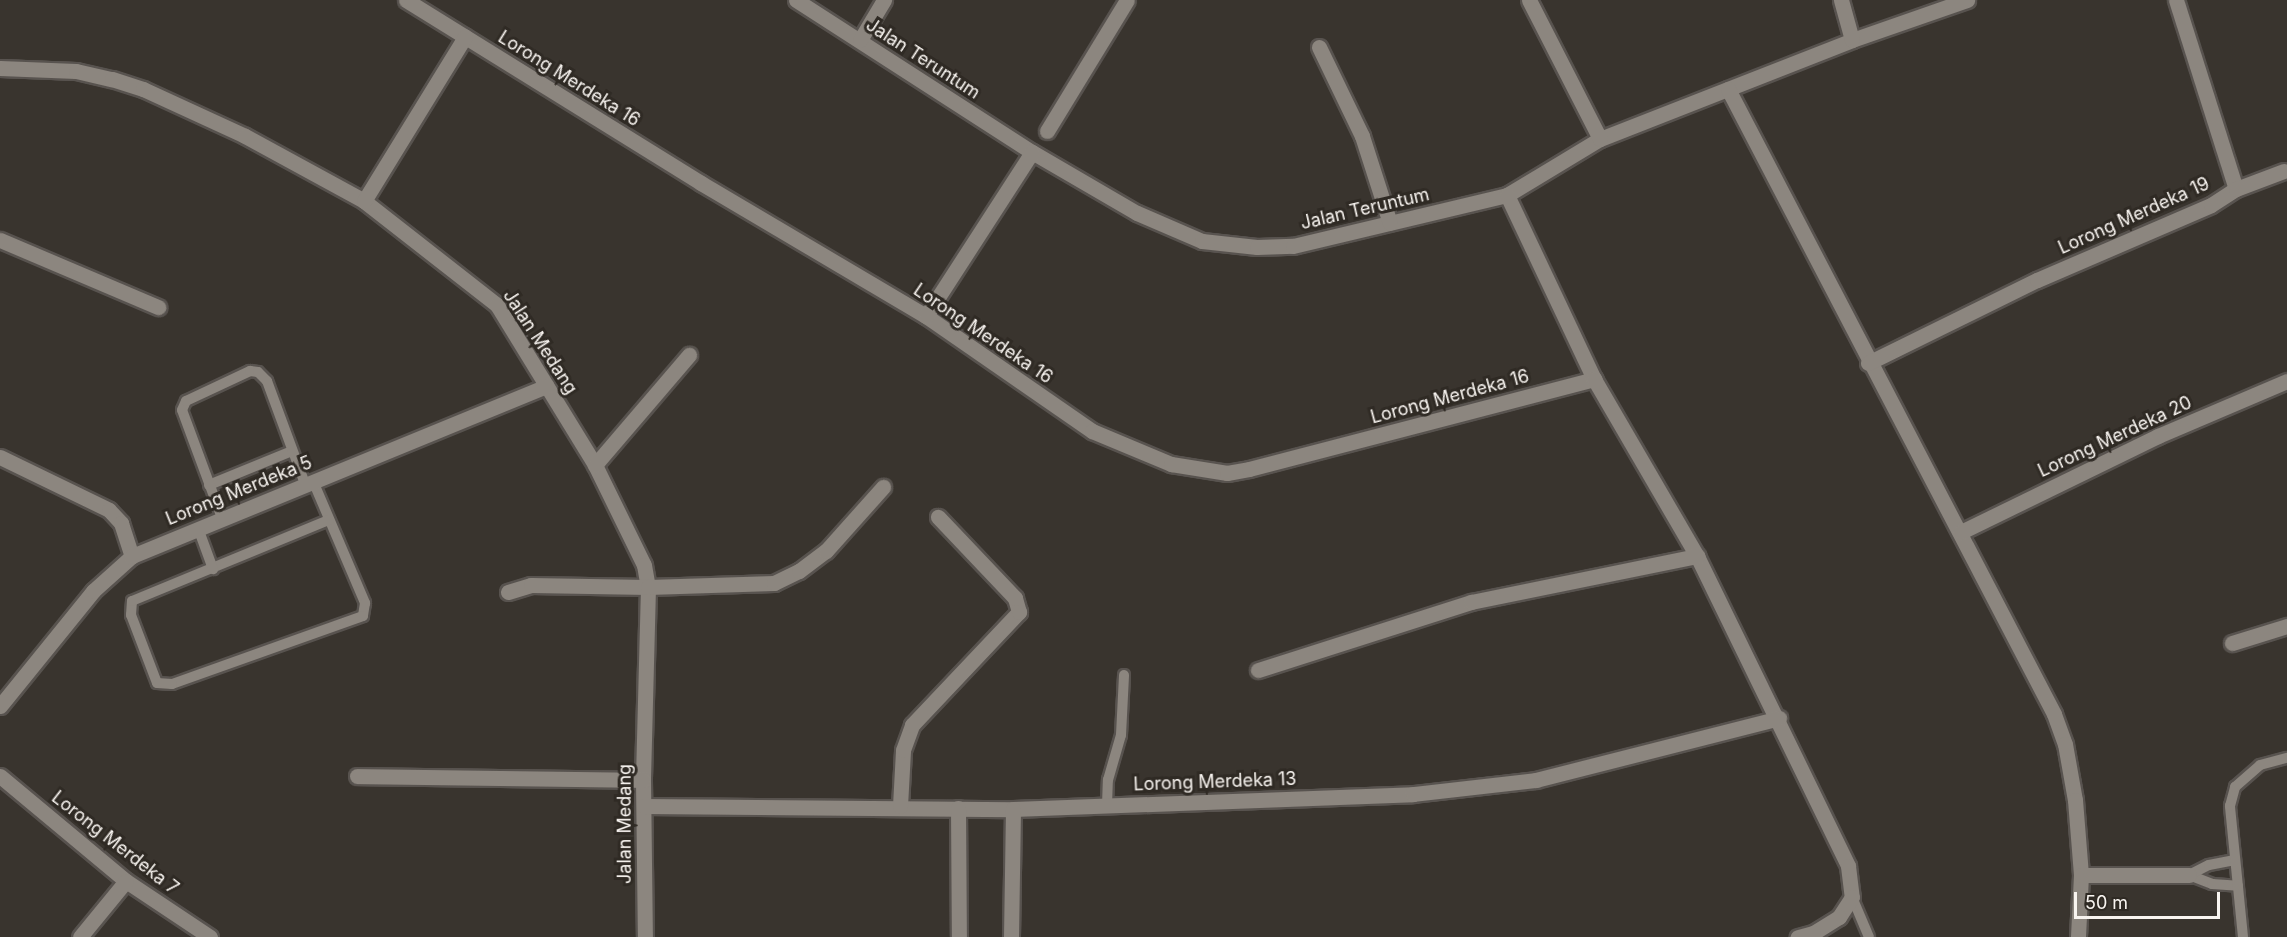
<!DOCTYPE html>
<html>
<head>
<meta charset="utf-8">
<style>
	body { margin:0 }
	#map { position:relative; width:2287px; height:937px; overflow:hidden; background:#39342e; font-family:Inter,sans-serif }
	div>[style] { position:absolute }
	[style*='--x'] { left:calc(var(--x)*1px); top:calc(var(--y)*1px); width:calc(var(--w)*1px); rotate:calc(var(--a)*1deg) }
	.roads { filter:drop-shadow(2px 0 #58534f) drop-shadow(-2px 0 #58534f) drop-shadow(0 2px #58534f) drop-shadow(0 -2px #58534f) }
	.service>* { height:10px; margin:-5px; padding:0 5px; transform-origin:5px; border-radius:5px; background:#8c867f }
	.minor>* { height:15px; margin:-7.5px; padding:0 7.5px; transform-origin:7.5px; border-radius:7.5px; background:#8c867f }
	span { translate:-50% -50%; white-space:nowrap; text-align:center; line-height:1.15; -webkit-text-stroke:6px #2f2a24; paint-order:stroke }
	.street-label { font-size:18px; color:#f8f4f0 }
	.scale { position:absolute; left:2074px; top:892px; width:146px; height:27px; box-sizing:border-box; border:3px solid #f8f4f0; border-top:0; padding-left:8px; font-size:18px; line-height:21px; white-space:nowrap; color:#f8f4f0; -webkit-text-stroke:4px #2f2a24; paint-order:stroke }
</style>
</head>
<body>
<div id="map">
	<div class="roads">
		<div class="service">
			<div style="--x:313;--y:481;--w:133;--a:66.9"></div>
			<div style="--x:365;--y:603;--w:13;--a:99"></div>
			<div style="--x:363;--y:616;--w:203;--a:160.4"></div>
			<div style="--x:172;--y:684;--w:15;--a:-176"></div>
			<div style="--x:157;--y:683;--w:73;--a:-110.9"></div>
			<div style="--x:131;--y:615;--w:14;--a:-86"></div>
			<div style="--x:132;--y:601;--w:213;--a:-22.4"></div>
			<div style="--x:209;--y:485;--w:90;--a:-22.3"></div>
			<div style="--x:222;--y:518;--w:115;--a:-110.3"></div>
			<div style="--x:182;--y:410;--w:10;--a:-66"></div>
			<div style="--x:186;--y:401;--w:71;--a:-25.1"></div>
			<div style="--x:250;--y:371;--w:8;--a:7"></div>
			<div style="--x:258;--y:372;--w:13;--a:45"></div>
			<div style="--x:267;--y:381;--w:110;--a:69.7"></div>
			<div style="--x:198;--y:528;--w:44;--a:69.9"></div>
			<div style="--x:1107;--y:805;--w:25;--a:-88"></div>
			<div style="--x:1108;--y:780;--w:47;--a:-73.9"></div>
			<div style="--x:1121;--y:735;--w:60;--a:-87.1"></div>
			<div style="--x:2189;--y:875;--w:25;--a:21"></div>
			<div style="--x:2212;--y:884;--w:26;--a:4"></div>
			<div style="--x:2189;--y:875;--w:22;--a:-27"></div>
			<div style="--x:2209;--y:865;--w:25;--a:-11"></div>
			<div style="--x:1852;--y:897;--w:43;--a:67"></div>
			<div style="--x:2243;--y:937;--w:132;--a:-95.7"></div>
			<div style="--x:2230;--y:806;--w:20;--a:-75"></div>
			<div style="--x:2235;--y:787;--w:33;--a:-41"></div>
			<div style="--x:2260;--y:765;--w:28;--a:-15"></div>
		</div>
		<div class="minor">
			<div style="--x:406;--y:0;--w:347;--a:31.8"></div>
			<div style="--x:701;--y:183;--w:261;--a:30.6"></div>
			<div style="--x:926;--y:316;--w:202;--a:34.7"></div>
			<div style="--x:1092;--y:431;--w:86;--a:22.7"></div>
			<div style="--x:1171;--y:464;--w:57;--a:9.1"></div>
			<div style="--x:1227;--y:473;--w:22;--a:-10"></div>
			<div style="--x:1249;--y:469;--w:357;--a:-14.6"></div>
			<div style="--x:796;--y:0;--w:281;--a:32.8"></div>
			<div style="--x:1032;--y:152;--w:121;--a:30.2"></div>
			<div style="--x:1137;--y:213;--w:71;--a:23.3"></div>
			<div style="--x:1202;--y:241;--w:55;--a:6.2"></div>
			<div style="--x:1257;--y:247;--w:36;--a:-2"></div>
			<div style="--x:1293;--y:246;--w:220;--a:-13.4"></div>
			<div style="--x:1507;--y:195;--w:109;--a:-31.1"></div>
			<div style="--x:1600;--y:139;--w:271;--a:-21.4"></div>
			<div style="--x:1852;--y:40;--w:122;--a:-19.2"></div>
			<div style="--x:1529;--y:0;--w:156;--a:62.9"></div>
			<div style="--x:1841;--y:0;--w:41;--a:74.6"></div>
			<div style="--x:2176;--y:0;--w:198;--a:72.4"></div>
			<div style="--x:860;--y:40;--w:47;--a:-59"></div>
			<div style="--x:1319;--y:47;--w:99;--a:64.2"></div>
			<div style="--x:1362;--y:136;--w:91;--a:72.2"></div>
			<div style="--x:0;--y:68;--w:76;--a:2.3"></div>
			<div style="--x:76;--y:71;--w:37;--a:13"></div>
			<div style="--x:112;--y:79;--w:33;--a:18"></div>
			<div style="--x:143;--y:89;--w:112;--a:24.7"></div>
			<div style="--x:245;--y:136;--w:136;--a:28.6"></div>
			<div style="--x:364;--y:201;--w:169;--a:38"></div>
			<div style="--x:497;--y:305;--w:188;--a:58.5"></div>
			<div style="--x:595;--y:465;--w:111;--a:63.9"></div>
			<div style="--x:644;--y:565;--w:22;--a:80"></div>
			<div style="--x:648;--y:587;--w:193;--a:91.5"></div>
			<div style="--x:643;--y:780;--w:157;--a:89.3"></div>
			<div style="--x:1728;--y:89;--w:705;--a:62.45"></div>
			<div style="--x:2054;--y:714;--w:32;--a:70"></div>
			<div style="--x:2065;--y:744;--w:57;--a:79.9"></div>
			<div style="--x:2075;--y:800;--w:75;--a:85.4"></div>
			<div style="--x:2081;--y:875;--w:62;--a:92.8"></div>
			<div style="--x:1047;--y:131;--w:153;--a:-58.6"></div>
			<div style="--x:1507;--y:195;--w:204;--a:64.7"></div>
			<div style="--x:1594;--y:379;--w:205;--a:59.8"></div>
			<div style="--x:1697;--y:556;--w:345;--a:64"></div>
			<div style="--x:1848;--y:866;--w:31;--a:83"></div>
			<div style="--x:1852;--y:897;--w:24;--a:123"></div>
			<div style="--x:1839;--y:917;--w:31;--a:148"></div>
			<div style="--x:1813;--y:933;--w:16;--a:165"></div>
			<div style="--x:364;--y:201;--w:193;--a:-58.4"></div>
			<div style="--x:0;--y:240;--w:172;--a:23"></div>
			<div style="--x:926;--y:316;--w:195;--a:-57.1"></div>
			<div style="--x:1868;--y:363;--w:188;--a:-26.2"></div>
			<div style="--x:2037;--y:280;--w:189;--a:-23.3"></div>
			<div style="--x:2211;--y:205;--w:30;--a:-33"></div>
			<div style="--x:2236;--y:189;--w:51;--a:-20.6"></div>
			<div style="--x:0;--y:457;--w:121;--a:25.9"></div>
			<div style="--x:109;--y:510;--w:18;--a:47"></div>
			<div style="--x:121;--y:523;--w:35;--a:72"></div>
			<div style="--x:595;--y:465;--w:145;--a:-49.5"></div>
			<div style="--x:1961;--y:532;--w:219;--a:-26"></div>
			<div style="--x:2158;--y:436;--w:140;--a:-23.1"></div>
			<div style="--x:508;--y:592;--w:24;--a:-17"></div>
			<div style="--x:531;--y:585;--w:117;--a:1"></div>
			<div style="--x:648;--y:587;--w:126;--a:-1.8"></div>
			<div style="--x:774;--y:583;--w:28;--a:-26"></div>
			<div style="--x:799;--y:571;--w:34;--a:-37"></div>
			<div style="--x:826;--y:551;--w:86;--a:-48.3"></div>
			<div style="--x:2232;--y:643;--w:58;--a:-17.2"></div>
			<div style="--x:1258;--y:670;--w:224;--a:-17.7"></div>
			<div style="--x:1471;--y:602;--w:231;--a:-11.5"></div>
			<div style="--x:0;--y:706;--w:148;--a:-51"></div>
			<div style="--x:93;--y:591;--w:52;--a:-41.9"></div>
			<div style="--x:132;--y:556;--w:448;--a:-22.3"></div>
			<div style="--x:0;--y:776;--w:164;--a:39.8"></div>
			<div style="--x:126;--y:881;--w:101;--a:33.7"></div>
			<div style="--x:357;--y:776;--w:286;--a:0.8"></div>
			<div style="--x:644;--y:806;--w:369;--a:0.5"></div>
			<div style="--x:1013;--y:809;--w:400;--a:-2.1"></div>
			<div style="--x:1413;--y:794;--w:124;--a:-6.5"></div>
			<div style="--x:1536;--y:780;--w:251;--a:-14.3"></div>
			<div style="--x:900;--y:806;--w:56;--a:-86.9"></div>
			<div style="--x:903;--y:750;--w:27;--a:-70"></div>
			<div style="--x:912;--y:725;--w:156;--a:-46.6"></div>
			<div style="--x:1019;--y:612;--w:15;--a:-106"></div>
			<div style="--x:1015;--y:598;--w:112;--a:-133.5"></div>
			<div style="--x:958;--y:808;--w:129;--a:89.6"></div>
			<div style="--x:2081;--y:875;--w:108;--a:0"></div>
			<div style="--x:80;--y:937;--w:72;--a:-50.6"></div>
			<div style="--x:1011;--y:937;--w:128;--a:-89.1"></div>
		</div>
	</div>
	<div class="street-label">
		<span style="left:923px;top:59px;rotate:33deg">Jalan Teruntum</span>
		<span style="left:569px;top:79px;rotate:32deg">Lorong Merdeka 16</span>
		<span style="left:1365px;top:209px;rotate:-13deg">Jalan Teruntum</span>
		<span style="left:2134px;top:216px;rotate:-24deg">Lorong Merdeka 19</span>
		<span style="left:983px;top:334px;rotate:34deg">Lorong Merdeka 16</span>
		<span style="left:540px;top:342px;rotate:57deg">Jalan Medang</span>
		<span style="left:1450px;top:397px;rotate:-15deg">Lorong Merdeka 16</span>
		<span style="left:2115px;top:437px;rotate:-25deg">Lorong Merdeka 20</span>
		<span style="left:239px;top:491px;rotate:-22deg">Lorong Merdeka 5</span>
		<span style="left:1215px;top:782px;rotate:-2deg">Lorong Merdeka 13</span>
		<span style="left:625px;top:824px;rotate:-90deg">Jalan Medang</span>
		<span style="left:115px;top:843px;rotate:38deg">Lorong Merdeka 7</span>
	</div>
	<div class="scale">50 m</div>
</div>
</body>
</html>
